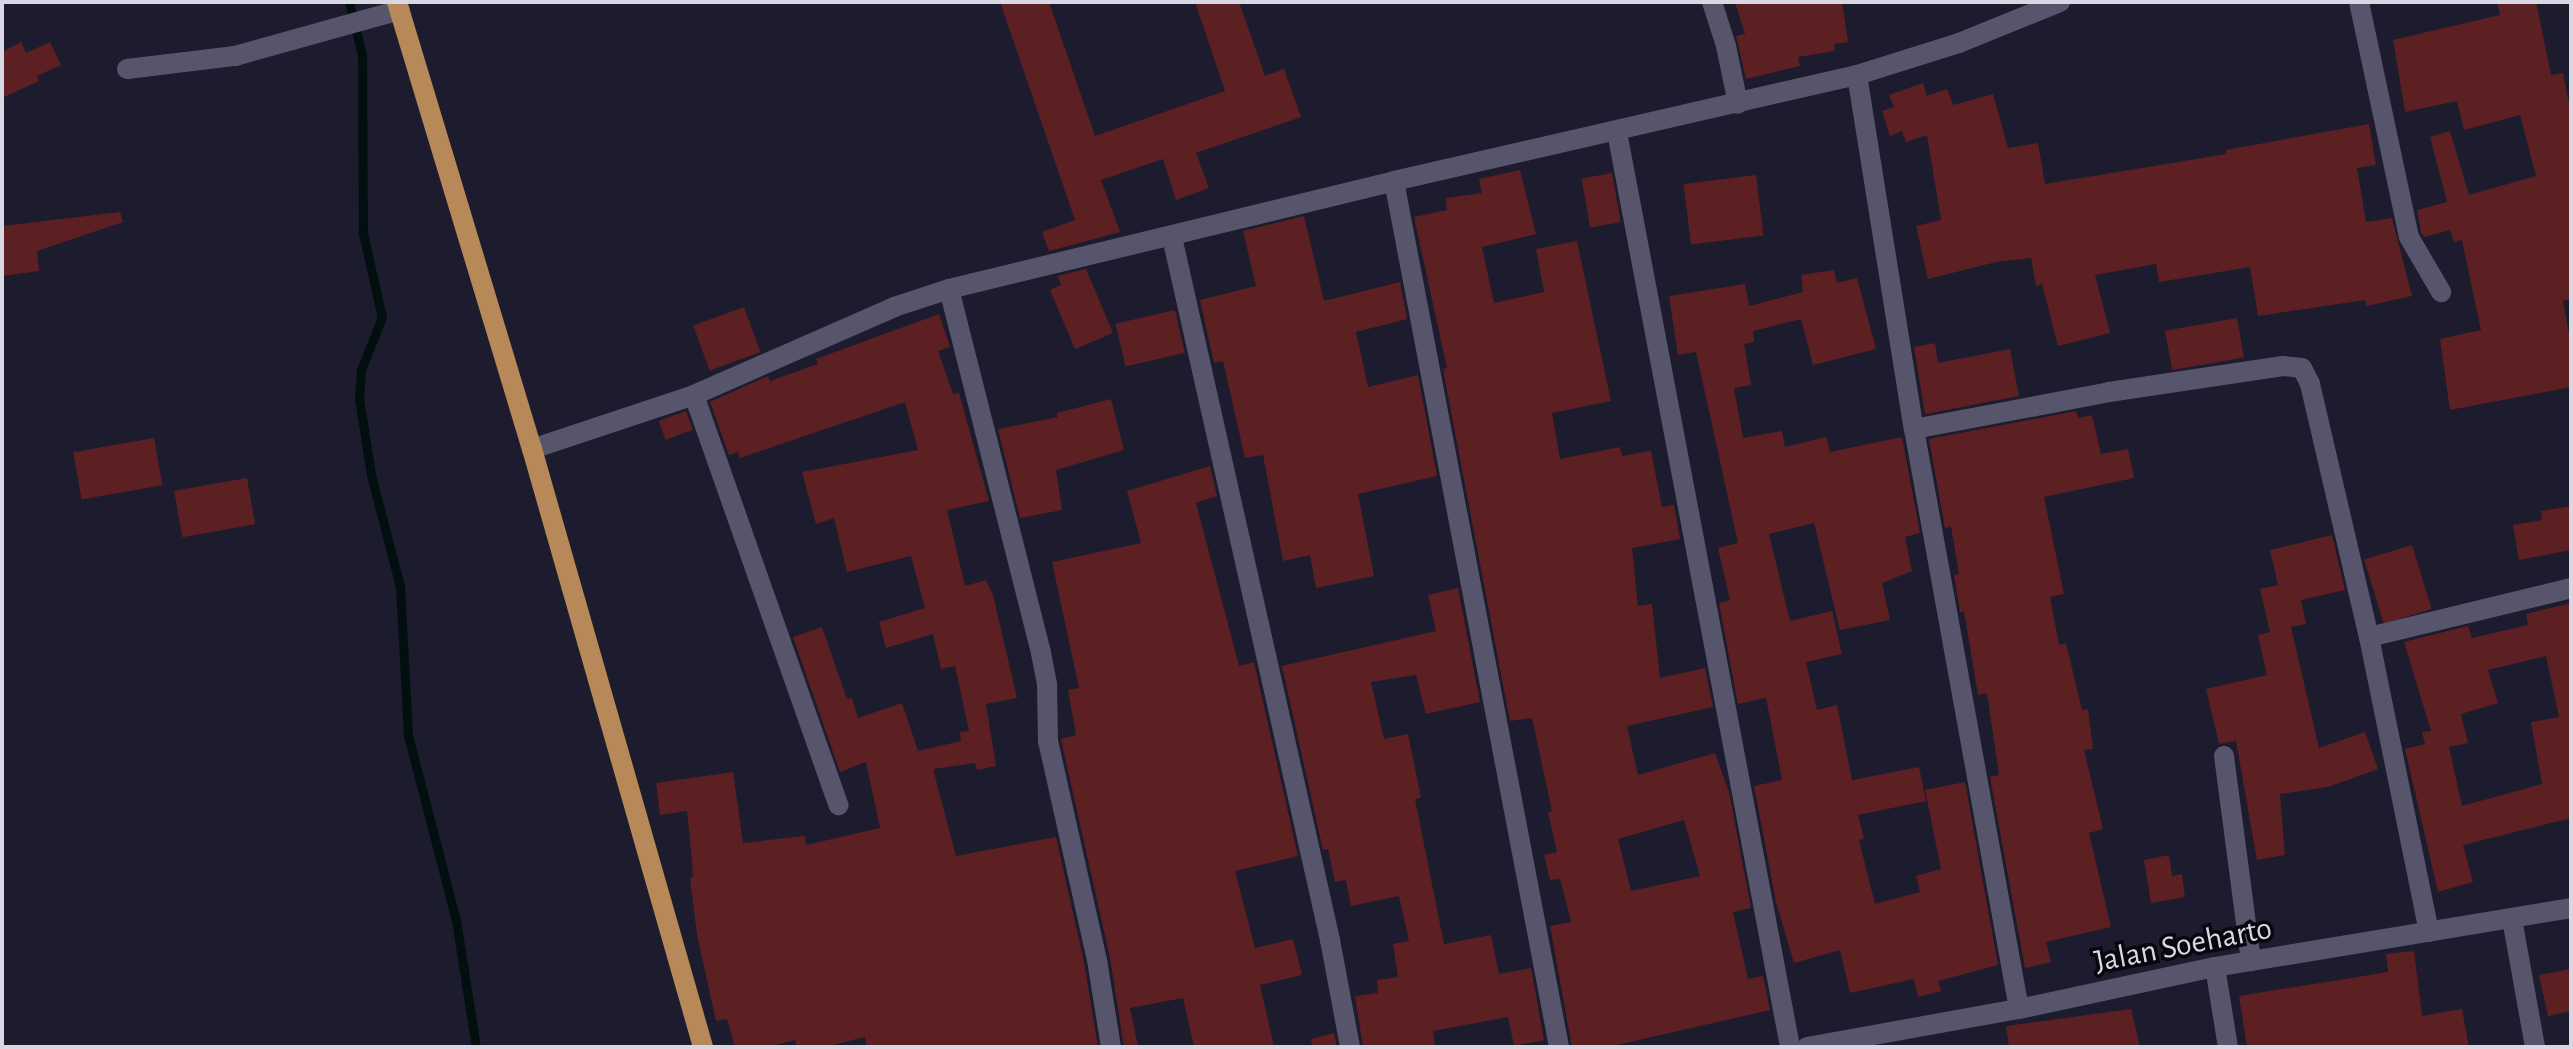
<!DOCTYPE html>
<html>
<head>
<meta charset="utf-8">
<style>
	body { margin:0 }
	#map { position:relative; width:2573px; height:1049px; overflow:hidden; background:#1d1b2e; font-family:"Alegreya Sans",sans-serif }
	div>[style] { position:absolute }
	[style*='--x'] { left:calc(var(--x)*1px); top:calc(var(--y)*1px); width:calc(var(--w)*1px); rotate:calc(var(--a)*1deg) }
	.stream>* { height:9px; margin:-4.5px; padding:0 4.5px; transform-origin:4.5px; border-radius:4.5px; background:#030e0f }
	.building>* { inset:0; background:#5c2022; transform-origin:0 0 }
	.minor>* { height:20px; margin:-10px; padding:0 10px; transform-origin:10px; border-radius:10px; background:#57556c }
	.major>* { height:20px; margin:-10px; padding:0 10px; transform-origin:10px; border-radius:10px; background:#b88958 }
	span { translate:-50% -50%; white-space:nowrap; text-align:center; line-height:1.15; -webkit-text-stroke:7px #07070f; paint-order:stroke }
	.street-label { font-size:32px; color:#d8d8e5 }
	.frame { position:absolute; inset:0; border:4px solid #d8d8e5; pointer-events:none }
</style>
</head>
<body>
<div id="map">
	<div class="stream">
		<div style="--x:349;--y:2;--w:55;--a:76.2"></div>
		<div style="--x:362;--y:55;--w:178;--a:89.7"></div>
		<div style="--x:363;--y:233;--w:86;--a:77.3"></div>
		<div style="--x:382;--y:317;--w:57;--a:111.6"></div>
		<div style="--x:361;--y:370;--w:28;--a:94"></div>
		<div style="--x:359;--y:398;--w:78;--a:81.1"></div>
		<div style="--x:371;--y:475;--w:115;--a:75.4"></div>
		<div style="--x:400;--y:586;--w:149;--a:86.9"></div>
		<div style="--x:408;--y:735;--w:191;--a:75.5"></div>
		<div style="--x:456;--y:920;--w:129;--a:81.1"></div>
	</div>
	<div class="building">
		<div style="clip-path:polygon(1000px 2px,1049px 2px,1095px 136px,1225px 91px,1195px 2px,1239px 2px,1265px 76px,1284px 69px,1301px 117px,1196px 153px,1209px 188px,1176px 200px,1163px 159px,1101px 180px,1120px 232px,1049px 251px,1042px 232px,1075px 220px)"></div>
		<div style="clip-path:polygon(1735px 2px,1842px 2px,1848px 42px,1834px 44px,1835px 51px,1798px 57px,1800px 66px,1746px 79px,1736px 36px,1745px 34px)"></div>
		<div style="clip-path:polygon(2497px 2px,2536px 2px,2551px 75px,2563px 73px,2571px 113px,2571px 299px,2563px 301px,2571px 344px,2571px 387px,2450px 410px,2440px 339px,2481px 330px,2462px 240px,2454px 242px,2450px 230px,2424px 237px,2421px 232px,2417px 210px,2447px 202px,2430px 137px,2450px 131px,2469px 195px,2536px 176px,2520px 115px,2464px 130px,2457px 101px,2405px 112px,2393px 40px,2500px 15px)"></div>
		<div style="clip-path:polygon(21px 42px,26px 53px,50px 42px,61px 65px,37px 76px,39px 81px,2px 98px,2px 52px)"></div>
		<div style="clip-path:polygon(1923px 83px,1927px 96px,1947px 89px,1953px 105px,1993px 94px,2008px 148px,2038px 143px,2045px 184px,2226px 154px,2226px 150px,2369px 124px,2376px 165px,2357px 168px,2366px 222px,2392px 218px,2412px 296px,2366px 306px,2365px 300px,2258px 316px,2250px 267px,2159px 282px,2156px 264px,2095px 275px,2110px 333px,2058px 346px,2042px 284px,2036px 286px,2031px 258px,1996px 262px,1928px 279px,1916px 226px,1941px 220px,1927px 135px,1906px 142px,1902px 131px,1890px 136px,1882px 111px,1894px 107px,1889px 95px)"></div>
		<div style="clip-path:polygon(evenodd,1520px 170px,1536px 234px,1482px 247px,1493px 299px,1494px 303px,1544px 292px,1536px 249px,1577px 241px,1611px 401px,1552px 413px,1560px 459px,1620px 447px,1622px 456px,1651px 451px,1662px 507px,1674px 505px,1680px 539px,1632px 548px,1638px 606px,1652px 604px,1660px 678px,1705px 668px,1713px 707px,1627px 726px,1638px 775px,1715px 753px,1729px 792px,1751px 908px,1733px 912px,1748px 979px,1763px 976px,1770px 1010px,1608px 1047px,1572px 1047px,1550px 926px,1571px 922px,1560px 879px,1550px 880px,1544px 855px,1557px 852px,1548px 812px,1552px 811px,1532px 718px,1510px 721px,1443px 369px,1447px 368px,1414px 217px,1447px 210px,1446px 198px,1482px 193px,1479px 179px,1520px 170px,1684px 820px,1700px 876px,1631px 891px,1618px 839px,1684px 820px)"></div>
		<div style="left:1612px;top:173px;width:50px;height:31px;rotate:80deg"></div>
		<div style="left:1756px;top:175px;width:61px;height:73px;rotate:83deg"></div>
		<div style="clip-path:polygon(120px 212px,123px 222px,37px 251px,39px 271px,2px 276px,2px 226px)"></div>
		<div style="clip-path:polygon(1304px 216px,1324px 301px,1400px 282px,1407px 319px,1356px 332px,1368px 387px,1418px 375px,1437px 476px,1358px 494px,1374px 576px,1316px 588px,1310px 555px,1283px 561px,1263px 455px,1245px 458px,1223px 361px,1214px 363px,1200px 300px,1256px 286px,1243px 231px)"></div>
		<div style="clip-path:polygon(1086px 269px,1113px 333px,1075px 349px,1050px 290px,1061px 285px,1058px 276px)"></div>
		<div style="clip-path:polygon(1834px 270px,1837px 283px,1857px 278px,1876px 349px,1813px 365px,1801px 319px,1753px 331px,1754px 342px,1744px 344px,1751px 385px,1734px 388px,1743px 438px,1782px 431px,1785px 447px,1826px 437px,1830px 452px,1902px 437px,1920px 533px,1905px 537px,1912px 571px,1882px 583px,1890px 620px,1840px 630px,1814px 523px,1769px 534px,1790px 621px,1832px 611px,1842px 654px,1806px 662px,1817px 710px,1837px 705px,1852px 780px,1919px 767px,1926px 801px,1858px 815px,1864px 839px,1859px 840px,1875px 904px,1920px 892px,1916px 876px,1941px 869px,1925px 790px,1965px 782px,1998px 965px,1938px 981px,1941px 991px,1918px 997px,1914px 979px,1850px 993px,1840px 950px,1794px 963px,1776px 902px,1754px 786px,1782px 780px,1766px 698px,1738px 704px,1719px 603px,1730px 600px,1718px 548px,1738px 543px,1696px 352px,1678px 355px,1669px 296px,1745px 284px,1749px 306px,1803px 292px,1801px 275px)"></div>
		<div style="left:744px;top:307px;width:48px;height:54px;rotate:70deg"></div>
		<div style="left:1175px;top:310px;width:44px;height:61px;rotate:77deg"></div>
		<div style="clip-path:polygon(939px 314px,950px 347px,938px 351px,953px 394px,959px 393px,989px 501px,947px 510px,965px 586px,986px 580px,993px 595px,1017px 698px,986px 704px,996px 766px,977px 770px,975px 763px,933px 769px,956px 856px,1056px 837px,1084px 962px,1098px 1047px,867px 1047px,865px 1037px,824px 1047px,797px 1047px,795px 1040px,768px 1047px,735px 1047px,727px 1019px,716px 1021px,697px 935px,690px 878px,693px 877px,692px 861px,687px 811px,660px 815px,656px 783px,733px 772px,743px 843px,805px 836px,806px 845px,880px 828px,866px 762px,840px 772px,793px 637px,822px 627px,847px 699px,852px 698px,858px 718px,902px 703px,918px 751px,961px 741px,960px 732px,969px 731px,955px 666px,941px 669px,933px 634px,886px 648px,879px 622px,925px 608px,911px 556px,847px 572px,834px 518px,816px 524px,802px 472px,918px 450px,905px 402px,740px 458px,738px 452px,729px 455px,710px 402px,768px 376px,770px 381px,818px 364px,816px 359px)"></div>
		<div style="left:2237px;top:318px;width:40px;height:73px;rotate:80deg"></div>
		<div style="clip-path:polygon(1935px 343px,1938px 363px,2010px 349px,2019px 396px,1925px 414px,1914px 347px)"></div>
		<div style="clip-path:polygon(1111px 399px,1124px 450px,1056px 470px,1062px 510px,1020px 518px,998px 429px,1058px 417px,1057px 413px)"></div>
		<div style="left:686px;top:411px;width:20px;height:29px;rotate:70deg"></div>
		<div style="clip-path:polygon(2076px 411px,2078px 418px,2092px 415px,2101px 454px,2128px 449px,2134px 478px,2044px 497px,2064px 594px,2050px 597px,2059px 645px,2066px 643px,2082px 710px,2088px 709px,2093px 749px,2084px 750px,2103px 829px,2089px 833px,2111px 927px,2046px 942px,2051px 962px,2025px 968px,1990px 777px,1999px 775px,1987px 693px,1978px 695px,1964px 611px,1960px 612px,1954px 575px,1959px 574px,1951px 526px,1945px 528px,1929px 439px)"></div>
		<div style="left:154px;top:438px;width:48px;height:82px;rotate:80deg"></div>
		<div style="clip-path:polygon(1210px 466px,1217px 496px,1196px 503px,1239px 666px,1254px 662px,1298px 856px,1235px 871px,1255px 948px,1293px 939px,1302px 975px,1260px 985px,1274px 1047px,1194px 1047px,1183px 998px,1130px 1008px,1138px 1047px,1124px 1047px,1110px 958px,1061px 739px,1076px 735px,1068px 690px,1079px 688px,1052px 562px,1141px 543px,1127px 491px)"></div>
		<div style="left:247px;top:478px;width:47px;height:74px;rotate:80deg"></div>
		<div style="clip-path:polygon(2571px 506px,2571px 550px,2519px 560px,2513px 525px,2542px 520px,2541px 511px)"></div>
		<div style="clip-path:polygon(2332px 535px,2345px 590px,2301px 600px,2306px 624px,2291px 627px,2319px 748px,2365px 732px,2378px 769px,2328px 787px,2280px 794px,2285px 855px,2257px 860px,2236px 741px,2219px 744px,2206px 689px,2267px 675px,2258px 635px,2270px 632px,2260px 589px,2278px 585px,2270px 550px)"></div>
		<div style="left:2412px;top:545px;width:67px;height:50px;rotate:73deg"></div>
		<div style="clip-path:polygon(1458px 588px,1480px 702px,1426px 714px,1416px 675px,1371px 682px,1384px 739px,1408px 734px,1421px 798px,1415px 799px,1444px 944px,1491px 935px,1499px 974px,1531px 968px,1544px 1040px,1514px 1046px,1508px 1017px,1433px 1031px,1435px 1047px,1363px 1047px,1355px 996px,1378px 993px,1377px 980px,1398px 977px,1393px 944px,1409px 941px,1399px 896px,1351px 906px,1346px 880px,1335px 882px,1328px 849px,1323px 850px,1282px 666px,1436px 631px,1428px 595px)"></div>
		<div style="clip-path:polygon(evenodd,2571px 603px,2571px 818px,2463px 845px,2473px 882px,2438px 892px,2405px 749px,2425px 744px,2422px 732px,2431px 731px,2404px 642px,2468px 626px,2472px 638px,2528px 625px,2526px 614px,2571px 603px,2546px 656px,2559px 717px,2531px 722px,2542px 784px,2462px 806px,2449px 747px,2468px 743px,2461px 714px,2498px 703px,2488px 670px,2546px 656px)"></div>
		<div style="clip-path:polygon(2169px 855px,2172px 876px,2182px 874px,2185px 897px,2151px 903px,2144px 860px)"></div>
		<div style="clip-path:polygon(2414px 951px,2422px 1016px,2462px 1009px,2469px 1047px,2247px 1047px,2239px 996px,2388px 972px,2386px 954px)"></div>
		<div style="clip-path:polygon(2571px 969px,2571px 1011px,2548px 1016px,2539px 975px)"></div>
		<div style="clip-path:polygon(2131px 1009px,2140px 1047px,2009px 1047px,2006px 1026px)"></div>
		<div style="clip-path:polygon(1334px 1033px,1337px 1047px,1312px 1047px,1311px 1039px)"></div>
	</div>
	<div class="minor">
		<div style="--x:1712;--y:2;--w:46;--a:72.3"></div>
		<div style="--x:1726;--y:46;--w:59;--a:78.3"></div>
		<div style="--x:2359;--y:2;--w:240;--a:78"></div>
		<div style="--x:2409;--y:237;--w:64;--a:59.8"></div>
		<div style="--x:127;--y:69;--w:109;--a:-6.9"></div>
		<div style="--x:235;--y:56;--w:171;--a:-15.6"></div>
		<div style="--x:1857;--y:75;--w:359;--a:80.9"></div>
		<div style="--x:1914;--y:429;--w:589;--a:79.74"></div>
		<div style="--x:1617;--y:132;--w:931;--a:79.29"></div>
		<div style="--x:1394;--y:181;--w:882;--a:79.21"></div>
		<div style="--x:1172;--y:237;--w:721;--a:77.33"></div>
		<div style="--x:1330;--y:940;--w:109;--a:79.4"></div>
		<div style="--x:949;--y:289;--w:375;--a:75.8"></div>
		<div style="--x:1041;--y:653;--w:33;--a:79"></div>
		<div style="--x:1047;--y:685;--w:56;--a:89"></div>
		<div style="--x:1048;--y:741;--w:224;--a:77.4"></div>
		<div style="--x:1097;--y:960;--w:88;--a:80.9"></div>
		<div style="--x:694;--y:395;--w:435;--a:70.6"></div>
		<div style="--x:1914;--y:429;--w:198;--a:-10.7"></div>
		<div style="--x:2109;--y:392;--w:176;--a:-8.5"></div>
		<div style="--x:2283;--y:366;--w:19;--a:6"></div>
		<div style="--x:2302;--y:368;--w:18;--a:63"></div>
		<div style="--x:2310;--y:384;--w:260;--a:76.9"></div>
		<div style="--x:2369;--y:637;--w:301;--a:78.5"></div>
		<div style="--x:532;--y:449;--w:171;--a:-18.4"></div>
		<div style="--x:694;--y:395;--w:219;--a:-23.7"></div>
		<div style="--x:894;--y:307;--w:58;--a:-18.1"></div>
		<div style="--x:949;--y:289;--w:458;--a:-13.6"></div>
		<div style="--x:1394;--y:181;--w:475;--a:-12.9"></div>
		<div style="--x:1857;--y:75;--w:107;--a:-17.4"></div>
		<div style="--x:1959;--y:43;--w:109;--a:-22.1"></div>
		<div style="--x:2369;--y:637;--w:208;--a:-13.6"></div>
		<div style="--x:2224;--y:756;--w:207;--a:82.5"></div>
		<div style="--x:2512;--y:919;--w:130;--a:79.8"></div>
		<div style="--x:2215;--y:967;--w:81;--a:80.8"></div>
		<div style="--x:1807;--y:1047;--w:215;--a:-10.2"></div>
		<div style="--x:2019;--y:1009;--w:200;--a:-12.1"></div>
		<div style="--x:2215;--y:967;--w:361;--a:-9.4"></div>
	</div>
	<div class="major">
		<div style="--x:397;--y:2;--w:467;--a:73.2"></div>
		<div style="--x:532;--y:449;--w:622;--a:74.04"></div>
	</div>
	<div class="street-label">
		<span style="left:2183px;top:945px;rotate:-11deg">Jalan Soeharto</span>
	</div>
	<div class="frame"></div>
</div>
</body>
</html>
